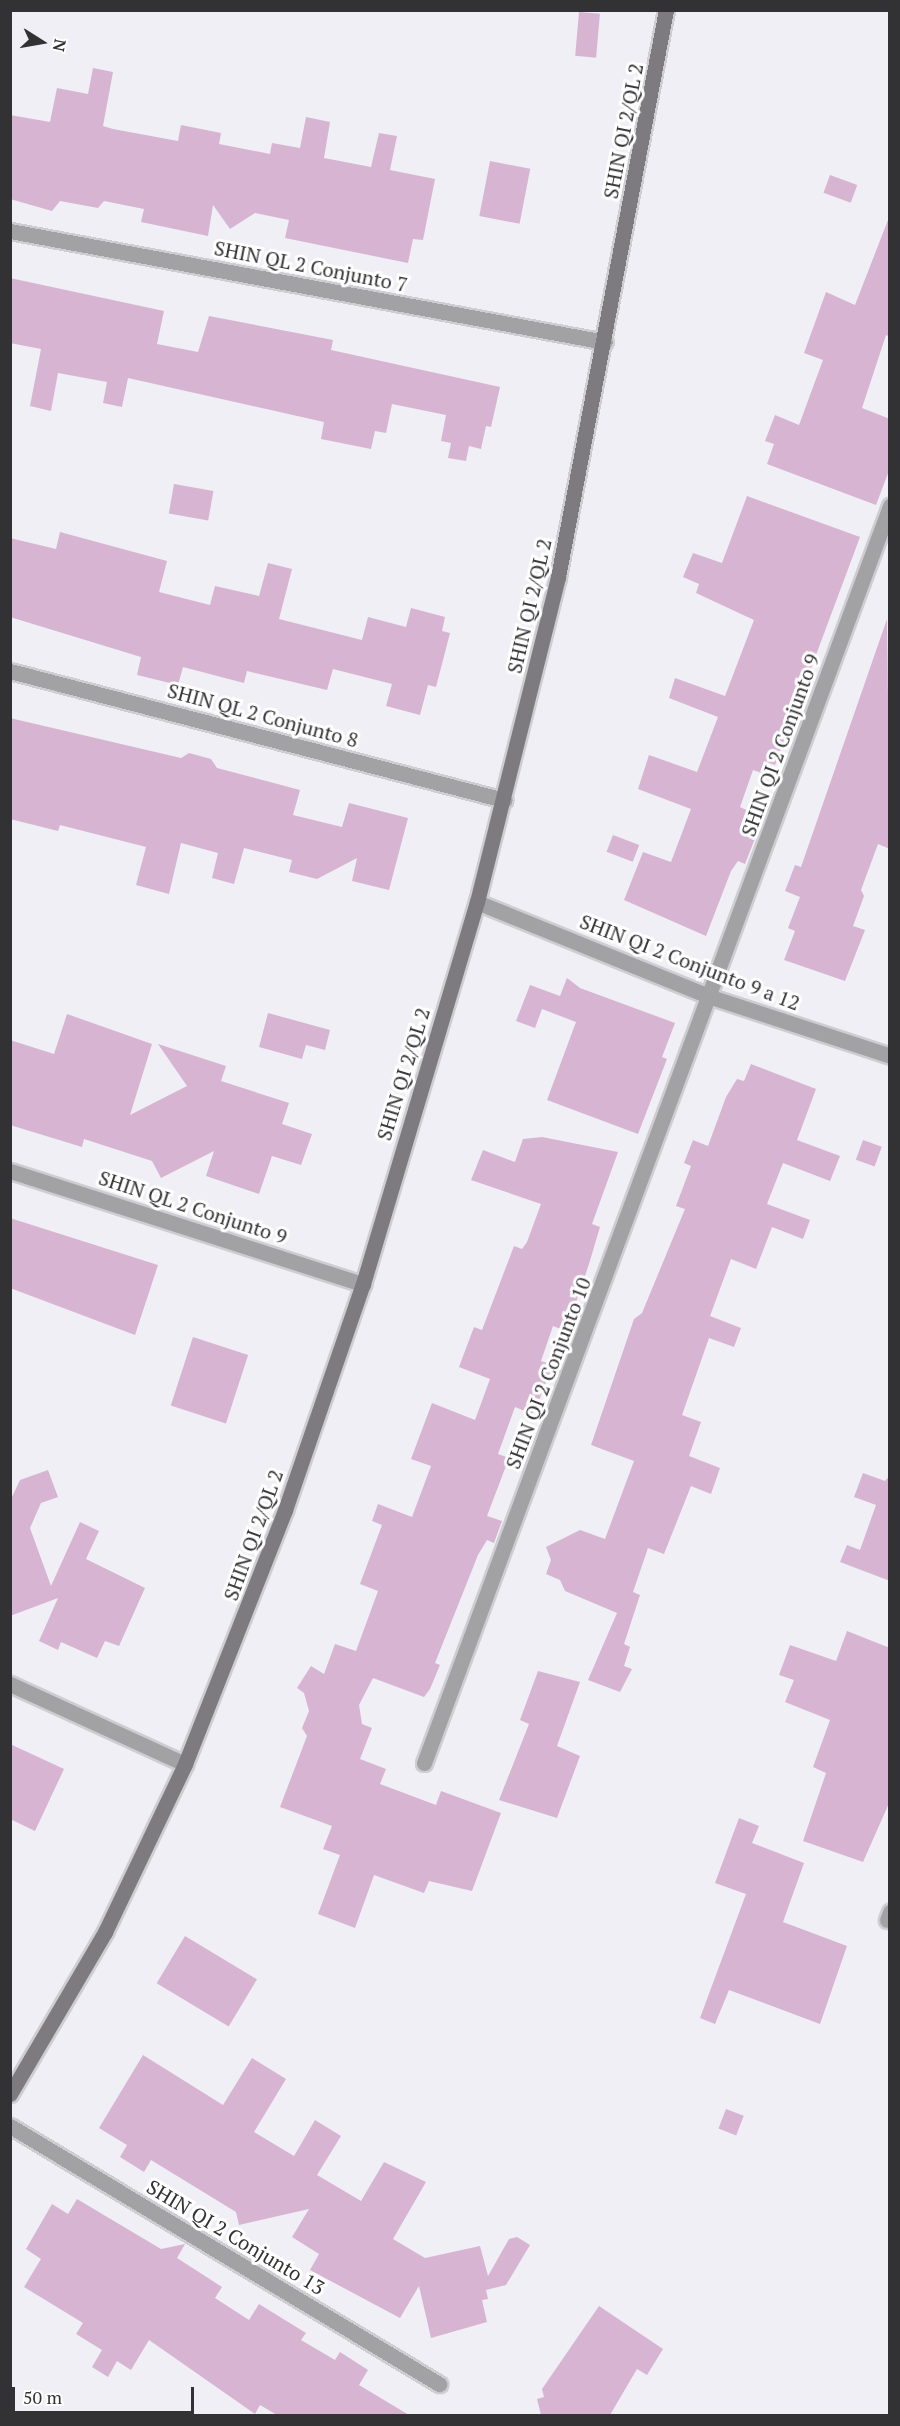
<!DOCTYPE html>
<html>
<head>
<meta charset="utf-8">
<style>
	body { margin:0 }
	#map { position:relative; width:900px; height:2426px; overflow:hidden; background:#efeff5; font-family:"PT Serif",serif }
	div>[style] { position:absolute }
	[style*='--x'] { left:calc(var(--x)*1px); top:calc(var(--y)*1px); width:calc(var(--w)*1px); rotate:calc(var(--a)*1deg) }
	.building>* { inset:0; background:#d7b5d2; transform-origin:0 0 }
	.roads { filter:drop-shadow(2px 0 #cdcdd2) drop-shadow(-2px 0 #cdcdd2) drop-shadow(0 2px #cdcdd2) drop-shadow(0 -2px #cdcdd2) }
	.street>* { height:15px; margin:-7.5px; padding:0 7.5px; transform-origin:7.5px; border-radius:7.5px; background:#a2a1a3 }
	.secondary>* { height:15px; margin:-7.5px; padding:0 7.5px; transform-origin:7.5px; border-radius:7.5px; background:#7d7b7f }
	span { translate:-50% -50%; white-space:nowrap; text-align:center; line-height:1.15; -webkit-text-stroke:6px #fff; paint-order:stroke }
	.street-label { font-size:20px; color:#323234 }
	.frame { position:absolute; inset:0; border:12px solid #323234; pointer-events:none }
	.north { position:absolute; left:12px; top:12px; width:60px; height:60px; -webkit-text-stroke:4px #fff; paint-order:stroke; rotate:101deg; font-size:16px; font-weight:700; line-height:24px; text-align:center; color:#323234 }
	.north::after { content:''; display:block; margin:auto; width:21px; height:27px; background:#323234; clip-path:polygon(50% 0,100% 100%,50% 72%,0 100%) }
	.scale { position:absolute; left:12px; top:2387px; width:182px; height:27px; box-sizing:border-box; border:3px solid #323234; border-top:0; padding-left:8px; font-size:18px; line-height:21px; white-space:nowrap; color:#323234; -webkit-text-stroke:4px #fff; paint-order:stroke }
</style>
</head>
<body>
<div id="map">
	<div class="building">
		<div style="left:579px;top:12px;width:21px;height:44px;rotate:5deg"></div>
		<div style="clip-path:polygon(93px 68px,113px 72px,103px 126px,113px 129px,178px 141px,181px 125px,221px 133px,219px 144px,270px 154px,272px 143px,300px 148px,306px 117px,330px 122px,324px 158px,371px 167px,379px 133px,397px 136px,390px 170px,435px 179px,423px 240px,413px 239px,408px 263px,285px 238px,289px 220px,255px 213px,230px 229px,213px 205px,208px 236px,141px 222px,144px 209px,104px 201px,98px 208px,60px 201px,52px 211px,10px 199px,10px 115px,50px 122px,57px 88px,88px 94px)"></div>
		<div style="left:490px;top:161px;width:41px;height:56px;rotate:11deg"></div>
		<div style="left:830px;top:175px;width:29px;height:19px;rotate:20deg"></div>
		<div style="clip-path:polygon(888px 220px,890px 337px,886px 335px,862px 408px,890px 419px,890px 468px,876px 505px,767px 464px,774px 444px,765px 441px,775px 415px,799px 425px,823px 360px,804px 353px,826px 292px,855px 305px)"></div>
		<div style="clip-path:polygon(10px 278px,164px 311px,157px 344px,198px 352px,209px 316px,333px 340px,331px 350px,500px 387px,491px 427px,486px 426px,481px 449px,469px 446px,466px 461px,448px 458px,451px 443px,441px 441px,446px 415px,392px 404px,386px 433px,375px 431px,371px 449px,321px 439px,324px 422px,128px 378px,122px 407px,103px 403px,107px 382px,58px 373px,51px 411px,30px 406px,41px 349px,10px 343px)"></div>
		<div style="left:174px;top:484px;width:40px;height:30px;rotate:10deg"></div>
		<div style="clip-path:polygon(747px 496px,860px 537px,775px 765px,769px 763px,765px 774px,753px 770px,740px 807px,763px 818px,745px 864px,738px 861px,731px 871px,706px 936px,624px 900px,643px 852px,671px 862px,691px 809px,638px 789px,649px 755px,697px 772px,718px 717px,669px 698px,675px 678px,725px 696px,754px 620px,696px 593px,699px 584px,683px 577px,693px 553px,722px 563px)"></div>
		<div style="clip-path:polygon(60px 532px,167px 561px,159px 592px,210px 605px,215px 586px,259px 596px,268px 563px,292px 569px,279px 619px,362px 640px,368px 617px,406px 627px,411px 608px,445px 617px,442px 631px,450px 633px,436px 687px,428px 685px,420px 715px,386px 706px,392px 684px,333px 669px,327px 690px,247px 671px,244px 683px,183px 667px,178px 685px,137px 675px,141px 657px,10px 617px,10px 538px,56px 549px)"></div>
		<div style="clip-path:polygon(887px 619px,890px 849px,878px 844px,861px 890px,864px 896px,853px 926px,865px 930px,845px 981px,784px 960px,795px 931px,788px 928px,800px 897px,785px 891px,795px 865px,801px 867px)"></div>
		<div style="clip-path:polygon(10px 718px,181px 758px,189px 753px,211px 759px,217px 768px,300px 790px,293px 815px,342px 827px,349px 803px,408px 818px,389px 890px,352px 881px,357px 858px,317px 879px,289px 872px,292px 860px,244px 848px,234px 884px,212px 878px,218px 853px,181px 843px,169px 894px,136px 885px,146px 847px,60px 825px,58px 831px,10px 819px)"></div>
		<div style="left:613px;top:835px;width:28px;height:18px;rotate:21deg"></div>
		<div style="clip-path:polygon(567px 978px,580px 988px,675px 1023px,662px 1057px,667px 1059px,638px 1134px,547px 1100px,576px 1022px,542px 1009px,535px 1028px,516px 1021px,530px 985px,560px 996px)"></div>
		<div style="clip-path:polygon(268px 1013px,330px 1030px,325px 1050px,306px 1045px,302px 1059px,259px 1047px)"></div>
		<div style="clip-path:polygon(67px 1014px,152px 1044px,130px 1115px,187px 1086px,158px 1044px,226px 1066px,221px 1081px,289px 1103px,282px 1124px,312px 1134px,301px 1165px,272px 1156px,259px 1194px,206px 1176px,214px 1151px,161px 1178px,152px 1161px,84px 1139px,82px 1147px,10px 1125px,10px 1040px,54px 1054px)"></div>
		<div style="clip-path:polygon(751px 1064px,816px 1089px,797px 1140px,840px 1156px,830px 1181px,783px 1163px,767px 1204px,810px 1220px,803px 1239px,772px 1227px,756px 1269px,731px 1259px,710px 1316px,741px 1328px,734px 1347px,709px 1338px,682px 1415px,701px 1422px,689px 1456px,720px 1468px,711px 1494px,691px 1486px,664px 1554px,648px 1548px,633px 1592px,640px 1595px,624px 1644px,630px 1647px,624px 1666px,632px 1669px,620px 1692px,588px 1680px,617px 1613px,565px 1591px,560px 1580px,546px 1574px,551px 1560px,546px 1547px,580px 1530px,605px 1539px,634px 1461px,591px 1445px,634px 1319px,642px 1313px,685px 1209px,676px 1206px,691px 1166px,684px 1163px,693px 1140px,708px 1146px,726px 1097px,737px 1079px,744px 1081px)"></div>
		<div style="clip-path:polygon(542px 1137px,618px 1152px,592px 1224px,600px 1227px,589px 1264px,571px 1317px,563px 1330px,553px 1326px,541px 1361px,553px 1365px,540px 1398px,532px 1414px,515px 1407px,498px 1454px,509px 1458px,487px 1516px,502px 1521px,494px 1543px,487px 1540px,478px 1555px,435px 1663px,440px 1665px,430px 1689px,424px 1697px,373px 1678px,359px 1705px,362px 1724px,372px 1728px,360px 1759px,386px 1769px,380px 1784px,436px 1805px,441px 1791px,501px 1813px,472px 1891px,429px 1881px,424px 1893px,374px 1875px,355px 1928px,318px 1914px,340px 1855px,323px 1849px,332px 1826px,280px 1807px,307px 1736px,302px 1728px,309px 1711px,304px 1693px,297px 1688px,311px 1666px,324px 1674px,335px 1644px,356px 1651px,378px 1591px,360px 1584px,382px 1525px,372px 1521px,378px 1504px,412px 1517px,431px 1466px,411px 1459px,432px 1403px,475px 1420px,490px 1379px,459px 1367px,474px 1327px,482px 1330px,514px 1246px,522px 1249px,527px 1242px,541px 1204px,471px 1180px,483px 1150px,515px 1162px,523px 1139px)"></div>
		<div style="left:863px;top:1140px;width:20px;height:21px;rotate:20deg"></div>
		<div style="clip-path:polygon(10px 1218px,158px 1265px,135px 1335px,10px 1288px)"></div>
		<div style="left:193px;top:1337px;width:58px;height:72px;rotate:18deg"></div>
		<div style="clip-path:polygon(48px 1470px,58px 1497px,41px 1503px,30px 1528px,51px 1586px,80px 1522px,99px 1531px,86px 1559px,145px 1588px,119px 1646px,105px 1641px,97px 1658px,61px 1642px,58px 1650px,39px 1641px,58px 1598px,10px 1616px,10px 1501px,20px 1480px)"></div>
		<div style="clip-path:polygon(863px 1473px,885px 1481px,890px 1475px,890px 1581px,840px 1562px,847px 1545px,860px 1550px,876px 1505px,854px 1497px)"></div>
		<div style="clip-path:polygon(847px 1631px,890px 1648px,890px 1801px,863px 1862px,803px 1841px,826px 1773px,813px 1767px,830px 1720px,785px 1702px,794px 1680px,779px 1675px,790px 1645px,836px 1661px)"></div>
		<div style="clip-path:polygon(538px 1671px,580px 1682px,557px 1746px,580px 1756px,557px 1818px,499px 1800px,529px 1724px,520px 1720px)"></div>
		<div style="clip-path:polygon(10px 1744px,64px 1769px,35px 1831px,10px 1819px)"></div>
		<div style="clip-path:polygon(739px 1818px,759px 1826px,752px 1843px,804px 1863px,783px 1922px,847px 1946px,820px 2024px,729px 1990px,715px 2024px,700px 2018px,746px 1894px,715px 1883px)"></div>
		<div style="left:185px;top:1936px;width:84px;height:55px;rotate:31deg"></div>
		<div style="clip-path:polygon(143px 2055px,223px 2105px,252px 2058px,286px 2079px,254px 2132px,294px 2156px,315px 2120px,341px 2136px,317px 2175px,361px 2201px,384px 2162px,426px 2182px,393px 2239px,425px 2258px,480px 2246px,488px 2276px,509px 2239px,517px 2237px,530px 2245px,506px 2285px,486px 2290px,488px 2299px,482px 2300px,487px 2322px,431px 2338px,419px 2286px,400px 2318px,310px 2270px,319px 2254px,292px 2237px,309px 2209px,239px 2225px,236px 2212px,151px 2160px,144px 2172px,120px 2157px,127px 2145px,99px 2128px)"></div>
		<div style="left:726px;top:2109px;width:19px;height:21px;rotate:21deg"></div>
		<div style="clip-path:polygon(77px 2199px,161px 2249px,185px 2244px,177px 2258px,222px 2287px,215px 2298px,249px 2320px,259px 2304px,306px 2333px,301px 2340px,335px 2360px,340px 2352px,368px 2370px,359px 2385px,409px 2415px,277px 2415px,260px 2405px,255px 2414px,149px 2340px,131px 2370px,117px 2361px,108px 2377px,92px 2367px,102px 2350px,76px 2334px,83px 2323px,24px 2287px,41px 2259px,26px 2249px,52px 2204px,68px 2214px)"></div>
		<div style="clip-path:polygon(599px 2306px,663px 2349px,647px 2375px,637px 2369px,610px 2415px,541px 2415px,537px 2399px,544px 2397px,542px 2389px)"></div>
	</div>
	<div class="roads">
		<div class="street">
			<div style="--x:10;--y:231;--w:605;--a:10.57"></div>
			<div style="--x:10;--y:671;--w:511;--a:14.64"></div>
			<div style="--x:477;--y:902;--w:253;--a:22.1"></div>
			<div style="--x:711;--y:997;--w:188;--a:18.2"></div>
			<div style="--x:10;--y:1171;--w:371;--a:17.8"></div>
			<div style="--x:10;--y:1684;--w:192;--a:24.6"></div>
			<div style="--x:424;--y:1763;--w:1341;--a:-69.66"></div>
			<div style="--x:887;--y:1920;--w:9;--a:-69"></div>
			<div style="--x:10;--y:2126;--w:501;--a:31.02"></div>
		</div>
		<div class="secondary">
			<div style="--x:10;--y:2094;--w:188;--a:-59.6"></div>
			<div style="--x:105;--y:1932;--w:186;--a:-64.5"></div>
			<div style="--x:185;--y:1764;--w:273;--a:-68.5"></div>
			<div style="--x:285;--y:1510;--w:239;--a:-71"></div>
			<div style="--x:363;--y:1284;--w:399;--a:-73.4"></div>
			<div style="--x:477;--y:902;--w:335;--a:-76"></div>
			<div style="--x:558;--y:577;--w:577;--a:-79.22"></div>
		</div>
	</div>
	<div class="street-label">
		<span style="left:623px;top:131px;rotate:-79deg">SHIN QI 2/QL 2</span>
		<span style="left:311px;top:266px;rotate:11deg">SHIN QL 2 Conjunto 7</span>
		<span style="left:529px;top:606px;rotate:-77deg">SHIN QI 2/QL 2</span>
		<span style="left:263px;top:715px;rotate:15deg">SHIN QL 2 Conjunto 8</span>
		<span style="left:780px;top:745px;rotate:-70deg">SHIN QI 2 Conjunto 9</span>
		<span style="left:690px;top:962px;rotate:21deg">SHIN QI 2 Conjunto 9 a 12</span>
		<span style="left:403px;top:1074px;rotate:-73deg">SHIN QI 2/QL 2</span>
		<span style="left:193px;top:1207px;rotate:18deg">SHIN QL 2 Conjunto 9</span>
		<span style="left:548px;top:1373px;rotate:-69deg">SHIN QI 2 Conjunto 10</span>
		<span style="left:253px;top:1535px;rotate:-70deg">SHIN QI 2/QL 2</span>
		<span style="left:236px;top:2237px;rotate:31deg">SHIN QI 2 Conjunto 13</span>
	</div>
	<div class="frame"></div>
	<div class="north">N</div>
	<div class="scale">50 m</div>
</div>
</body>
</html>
